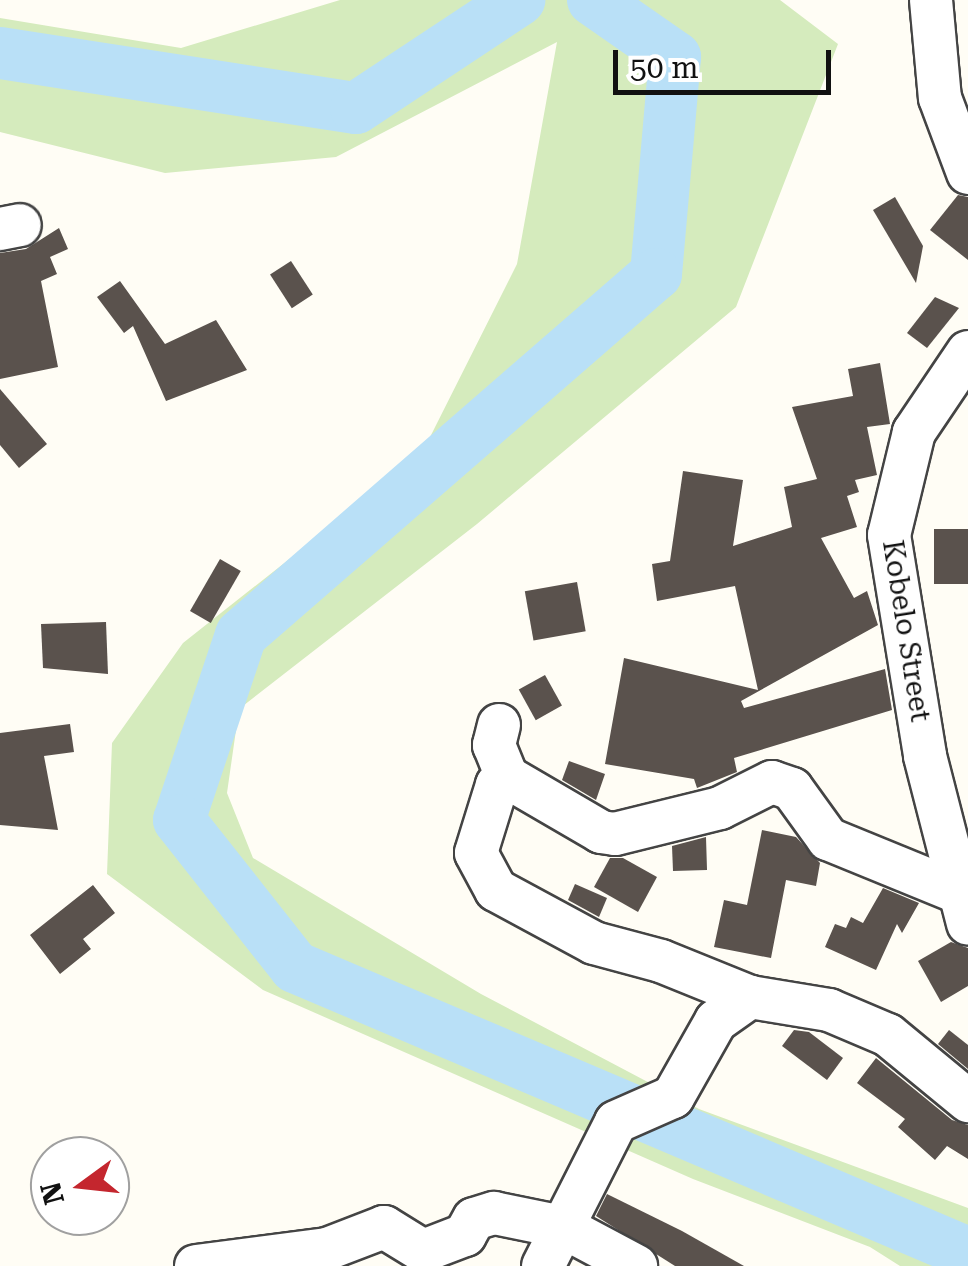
<!DOCTYPE html>
<html>
<head>
<meta charset="utf-8">
<style>
	body { margin:0 }
	#map { position:relative; width:968px; height:1266px; overflow:hidden; background:#fffdf5; font-family:"Roboto Serif",serif }
	div>[style] { position:absolute }
	[style*='--x'] { left:calc(var(--x)*1px); top:calc(var(--y)*1px); width:calc(var(--w)*1px); rotate:calc(var(--a)*1deg) }
	.green>* { inset:0; background:#d5ebbd }
	.river>* { height:52px; margin:-26px; padding:0 26px; transform-origin:26px; border-radius:26px; background:#b9e0f7 }
	.building>* { inset:0; background:#5a524d; transform-origin:0 0 }
	.roads { filter:drop-shadow(2px 0 #444) drop-shadow(-2px 0 #444) drop-shadow(0 2px #444) drop-shadow(0 -2px #444) }
	.minor>* { height:42px; margin:-21px; padding:0 21px; transform-origin:21px; border-radius:21px; background:#fff }
	span { translate:-50% -50%; white-space:nowrap; text-align:center; line-height:1.15; -webkit-text-stroke:10px #fff; paint-order:stroke }
	.street-label { font-size:28px; color:#111 }
	.north { position:absolute; left:30px; top:1136px; width:100px; height:100px; box-sizing:border-box; background:#fff; border:2px solid #a0a0a0; border-radius:50%; rotate:255deg; font-size:28px; font-weight:700; line-height:40px; text-align:center; color:#111 }
	.north::after { content:''; display:block; margin:auto; width:35px; height:45px; background:#c4262e; clip-path:polygon(50% 0,100% 100%,50% 72%,0 100%) }
	.scale { position:absolute; left:613px; top:50px; width:218px; height:45px; box-sizing:border-box; border:5px solid #111; border-top:0; padding-left:12px; font-size:30px; line-height:35px; white-space:nowrap; color:#111; -webkit-text-stroke:8px #fff; paint-order:stroke }
</style>
</head>
<body>
<div id="map">
	<div class="green">
		<div style="clip-path:polygon(340px 0,780px 0,838px 44px,736px 307px,477px 524px,239px 709px,227px 793px,253px 858px,481px 994px,699px 1109px,968px 1208px,968px 1266px,900px 1266px,870px 1247px,693px 1179px,263px 990px,107px 874px,112px 743px,183px 643px,421px 455px,517px 264px,557px 42px,336px 157px,165px 173px,0 132px,0 18px,181px 48px)"></div>
	</div>
	<div class="river">
		<div style="--x:593;--y:0;--w:100;--a:34.8"></div>
		<div style="--x:675;--y:57;--w:218;--a:95"></div>
		<div style="--x:656;--y:274;--w:550;--a:138.98"></div>
		<div style="--x:241;--y:635;--w:195;--a:108.5"></div>
		<div style="--x:179;--y:820;--w:187;--a:51.7"></div>
		<div style="--x:295;--y:967;--w:731;--a:23.02"></div>
		<div style="--x:0;--y:53;--w:360;--a:8.8"></div>
		<div style="--x:356;--y:108;--w:196;--a:-33.5"></div>
	</div>
	<div class="building">
		<div style="clip-path:polygon(958px 195px,968px 197px,968px 260px,930px 230px)"></div>
		<div style="clip-path:polygon(895px 197px,923px 246px,916px 283px,873px 210px)"></div>
		<div style="clip-path:polygon(59px 228px,68px 249px,50px 257px,57px 274px,41px 281px,58px 367px,0 379px,0 253px,26px 249px)"></div>
		<div style="left:291px;top:261px;width:40px;height:25px;rotate:57deg"></div>
		<div style="clip-path:polygon(120px 281px,165px 344px,216px 320px,247px 370px,166px 401px,133px 326px,124px 333px,97px 297px)"></div>
		<div style="clip-path:polygon(935px 297px,959px 308px,927px 348px,907px 333px)"></div>
		<div style="clip-path:polygon(880px 363px,890px 424px,867px 427px,877px 475px,855px 480px,859px 492px,847px 496px,857px 527px,821px 538px,854px 598px,867px 591px,878px 625px,741px 701px,744px 708px,885px 669px,892px 710px,734px 758px,737px 772px,697px 788px,694px 779px,605px 764px,624px 658px,758px 690px,735px 586px,657px 601px,652px 564px,670px 561px,683px 471px,743px 480px,733px 546px,792px 527px,784px 487px,817px 479px,792px 407px,853px 396px,848px 369px)"></div>
		<div style="clip-path:polygon(0 389px,47px 444px,19px 468px,0 445px)"></div>
		<div style="left:968px;top:529px;width:55px;height:34px;rotate:90deg"></div>
		<div style="left:220px;top:559px;width:24px;height:60px;rotate:30deg"></div>
		<div style="left:577px;top:582px;width:50px;height:53px;rotate:80deg"></div>
		<div style="clip-path:polygon(106px 622px,108px 674px,43px 668px,41px 624px)"></div>
		<div style="left:545px;top:675px;width:35px;height:30px;rotate:61deg"></div>
		<div style="clip-path:polygon(70px 724px,74px 752px,44px 756px,58px 830px,0 825px,0 733px)"></div>
		<div style="clip-path:polygon(569px 761px,605px 774px,596px 800px,562px 780px)"></div>
		<div style="clip-path:polygon(762px 830px,796px 837px,820px 863px,816px 886px,786px 880px,771px 958px,714px 947px,724px 900px,747px 905px)"></div>
		<div style="clip-path:polygon(706px 837px,707px 870px,673px 871px,672px 846px)"></div>
		<div style="clip-path:polygon(610px 858px,623px 858px,657px 877px,638px 912px,594px 887px)"></div>
		<div style="clip-path:polygon(575px 884px,607px 898px,599px 917px,568px 900px)"></div>
		<div style="clip-path:polygon(93px 885px,115px 913px,83px 939px,91px 949px,60px 974px,30px 935px)"></div>
		<div style="clip-path:polygon(883px 888px,919px 903px,902px 933px,897px 924px,876px 970px,825px 947px,835px 924px,846px 928px,851px 917px,863px 923px)"></div>
		<div style="clip-path:polygon(951px 942px,968px 948px,968px 986px,941px 1002px,918px 961px)"></div>
		<div style="clip-path:polygon(794px 1030px,809px 1032px,843px 1058px,827px 1080px,782px 1046px)"></div>
		<div style="clip-path:polygon(949px 1030px,968px 1045px,968px 1069px,938px 1044px)"></div>
		<div style="clip-path:polygon(876px 1058px,952px 1120px,968px 1125px,968px 1159px,947px 1146px,935px 1160px,898px 1127px,905px 1119px,857px 1083px)"></div>
		<div style="clip-path:polygon(607px 1194px,682px 1231px,744px 1266px,675px 1266px,596px 1216px)"></div>
	</div>
	<div class="roads">
		<div class="minor">
			<div style="--x:931;--y:0;--w:98;--a:84.8"></div>
			<div style="--x:940;--y:98;--w:80;--a:69.5"></div>
			<div style="--x:0;--y:229;--w:20;--a:-11"></div>
			<div style="--x:968;--y:352;--w:97;--a:124"></div>
			<div style="--x:914;--y:432;--w:106;--a:103.6"></div>
			<div style="--x:889;--y:535;--w:224;--a:80.7"></div>
			<div style="--x:925;--y:756;--w:173;--a:75.6"></div>
			<div style="--x:499;--y:725;--w:21;--a:104"></div>
			<div style="--x:494;--y:745;--w:35;--a:68"></div>
			<div style="--x:507;--y:777;--w:109;--a:30.3"></div>
			<div style="--x:601;--y:832;--w:14;--a:8"></div>
			<div style="--x:615;--y:834;--w:108;--a:-13.9"></div>
			<div style="--x:720;--y:808;--w:58;--a:-26.6"></div>
			<div style="--x:772;--y:782;--w:21;--a:19"></div>
			<div style="--x:792;--y:789;--w:62;--a:54.2"></div>
			<div style="--x:828;--y:839;--w:143;--a:22.2"></div>
			<div style="--x:507;--y:777;--w:13;--a:141"></div>
			<div style="--x:497;--y:785;--w:71;--a:107.2"></div>
			<div style="--x:476;--y:853;--w:42;--a:61.6"></div>
			<div style="--x:496;--y:890;--w:111;--a:28.4"></div>
			<div style="--x:594;--y:943;--w:69;--a:15"></div>
			<div style="--x:661;--y:961;--w:96;--a:22"></div>
			<div style="--x:196;--y:1266;--w:132;--a:-7.4"></div>
			<div style="--x:327;--y:1249;--w:61;--a:-21.1"></div>
			<div style="--x:384;--y:1227;--w:46;--a:31.6"></div>
			<div style="--x:423;--y:1251;--w:45;--a:-20.9"></div>
			<div style="--x:465;--y:1235;--w:18;--a:-61"></div>
			<div style="--x:474;--y:1219;--w:21;--a:-17"></div>
			<div style="--x:494;--y:1213;--w:70;--a:11.5"></div>
			<div style="--x:563;--y:1227;--w:83;--a:28.1"></div>
			<div style="--x:543;--y:1266;--w:161;--a:-63.1"></div>
			<div style="--x:616;--y:1122;--w:62;--a:-23.7"></div>
			<div style="--x:673;--y:1097;--w:87;--a:-60.5"></div>
			<div style="--x:716;--y:1021;--w:42;--a:-35.2"></div>
			<div style="--x:750;--y:997;--w:80;--a:9.3"></div>
			<div style="--x:829;--y:1010;--w:64;--a:23"></div>
			<div style="--x:888;--y:1035;--w:104;--a:39.5"></div>
		</div>
	</div>
	<div class="street-label">
		<span style="left:906px;top:631px;rotate:81deg">Kobelo Street</span>
	</div>
	<div class="north">N</div>
	<div class="scale">50 m</div>
</div>
</body>
</html>
